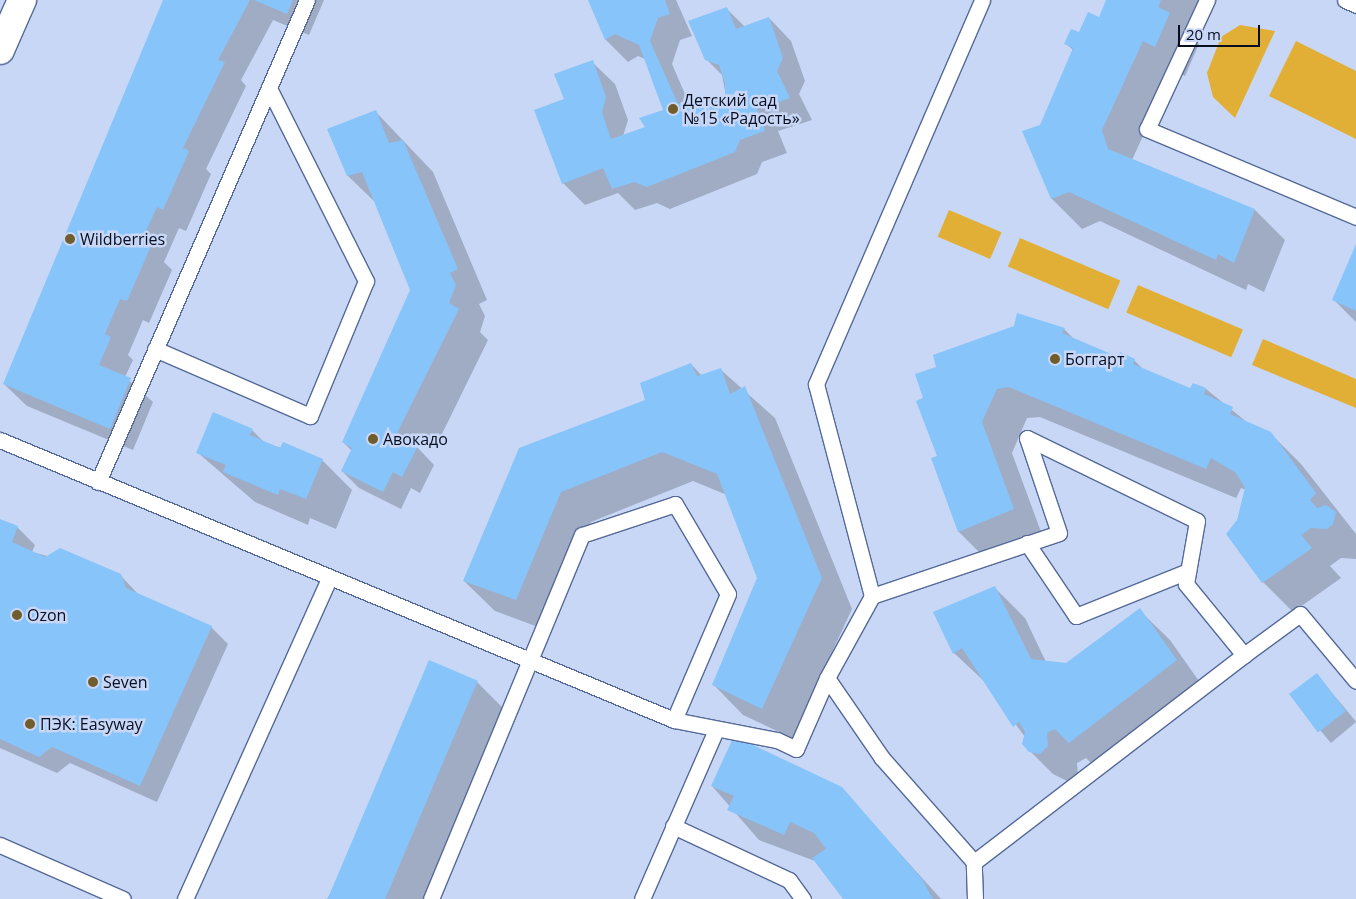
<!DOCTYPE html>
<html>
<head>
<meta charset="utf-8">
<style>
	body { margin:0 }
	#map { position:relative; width:1356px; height:899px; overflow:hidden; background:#c8d7f6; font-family:"Open Sans",sans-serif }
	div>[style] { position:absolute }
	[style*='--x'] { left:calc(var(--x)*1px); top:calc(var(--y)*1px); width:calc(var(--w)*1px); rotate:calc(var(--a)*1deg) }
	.green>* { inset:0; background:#e1af36; transform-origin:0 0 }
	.shadow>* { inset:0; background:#0003; transform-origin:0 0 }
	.building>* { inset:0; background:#86c4fa; transform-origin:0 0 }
	.roads { filter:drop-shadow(1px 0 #556a98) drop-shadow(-1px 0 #556a98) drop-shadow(0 1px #556a98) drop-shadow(0 -1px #556a98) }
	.service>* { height:15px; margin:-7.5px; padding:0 7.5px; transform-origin:7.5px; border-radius:7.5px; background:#fff }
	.tertiary>* { height:28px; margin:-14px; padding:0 14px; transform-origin:14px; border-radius:14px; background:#fff }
	.dots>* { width:14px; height:14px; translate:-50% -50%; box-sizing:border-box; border:2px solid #c8d7f6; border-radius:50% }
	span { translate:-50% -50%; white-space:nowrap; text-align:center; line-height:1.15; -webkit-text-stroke:5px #c8d7f6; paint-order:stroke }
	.poi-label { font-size:16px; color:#070e20 }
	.left { translate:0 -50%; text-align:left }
	.scale { position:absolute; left:1178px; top:25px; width:82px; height:22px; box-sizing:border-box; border:2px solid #070e20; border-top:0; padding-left:6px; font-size:15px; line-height:18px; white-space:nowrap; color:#070e20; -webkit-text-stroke:4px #c8d7f6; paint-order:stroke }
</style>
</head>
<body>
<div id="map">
	<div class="green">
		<div style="clip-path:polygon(1240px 25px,1275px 31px,1235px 118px,1213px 97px,1207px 73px,1221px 37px)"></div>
		<div style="clip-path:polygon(1296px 41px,1356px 71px,1356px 139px,1269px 96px)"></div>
		<div style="left:949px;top:210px;width:57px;height:29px;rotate:23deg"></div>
		<div style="left:1020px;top:238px;width:109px;height:31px;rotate:23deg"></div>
		<div style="left:1138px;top:285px;width:114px;height:30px;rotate:23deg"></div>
		<div style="clip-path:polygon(1263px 339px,1356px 379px,1356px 408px,1252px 365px)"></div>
	</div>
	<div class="shadow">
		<div style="clip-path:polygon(165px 0,324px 0,309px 35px,273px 20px,241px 80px,246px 86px,206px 169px,211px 174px,186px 231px,179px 228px,164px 262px,172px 270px,149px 323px,143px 320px,128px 355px,133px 360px,125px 377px,153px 402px,133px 450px,27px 406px,4px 384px)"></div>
		<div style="clip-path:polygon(589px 0,676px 0,692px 36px,680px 40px,672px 64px,688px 101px,699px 106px,726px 96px,722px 75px,706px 59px,727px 9px,745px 27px,769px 18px,791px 41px,805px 81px,799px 94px,812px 120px,778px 131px,787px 153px,762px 162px,757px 174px,670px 209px,657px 203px,635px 210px,618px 193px,585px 205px,563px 183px,566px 100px,592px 62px,615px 84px,628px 120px,623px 136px,647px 127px,665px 111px,645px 59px,638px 56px,628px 62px,606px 40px)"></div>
		<div style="clip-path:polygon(1108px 0,1204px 0,1189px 34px,1199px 44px,1185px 76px,1173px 70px,1132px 160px,1255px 210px,1285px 240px,1264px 292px,1248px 284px,1246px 290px,1100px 221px,1082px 229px,1052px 199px,1024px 131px,1041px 126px,1073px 50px,1066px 44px,1100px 19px)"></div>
		<div style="clip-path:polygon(375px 111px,433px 172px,487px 300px,479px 304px,485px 316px,480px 332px,488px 340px,438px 442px,422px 435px,416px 446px,434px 465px,420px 493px,411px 488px,401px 509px,359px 488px,342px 471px,352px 451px,343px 442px,411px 290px,376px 203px,348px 176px)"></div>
		<div style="clip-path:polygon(1356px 247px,1356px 322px,1334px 300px)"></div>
		<div style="clip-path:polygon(1064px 329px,1075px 340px,1118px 359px,1134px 360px,1144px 370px,1191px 390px,1193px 384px,1206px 389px,1248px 423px,1270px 433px,1301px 464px,1356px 534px,1356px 559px,1341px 558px,1330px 566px,1341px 578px,1293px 612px,1263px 582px,1227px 534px,1238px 521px,1246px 490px,1241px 488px,1236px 498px,1040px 417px,1027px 418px,1012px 453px,1044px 540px,989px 562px,959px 532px,939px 457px,917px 401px)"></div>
		<div style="clip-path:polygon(691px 364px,702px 376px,720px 369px,775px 418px,852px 609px,792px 738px,743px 715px,713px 684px,759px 578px,727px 495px,693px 481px,591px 522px,546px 630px,495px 611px,464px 581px,647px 401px)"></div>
		<div style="clip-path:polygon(252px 430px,265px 443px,322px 460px,352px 490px,336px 529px,310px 518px,308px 525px,255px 502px,197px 452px)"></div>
		<div style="clip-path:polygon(0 520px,17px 527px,35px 545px,32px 552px,120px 575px,139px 595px,211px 627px,228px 644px,157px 802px,70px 763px,57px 773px,0 748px)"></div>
		<div style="clip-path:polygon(994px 587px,1025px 618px,1046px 662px,1066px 664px,1139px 610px,1170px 640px,1206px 691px,1100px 772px,1086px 758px,1077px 763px,1078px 777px,1071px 783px,1053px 774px,1023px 744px,1025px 737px,985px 682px,954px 653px)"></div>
		<div style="left:1317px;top:675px;width:61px;height:33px;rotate:50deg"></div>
		<div style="clip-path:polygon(477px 682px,507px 712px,426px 899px,327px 899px)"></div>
		<div style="clip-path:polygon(712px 786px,841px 788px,941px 899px,844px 899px,815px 861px,759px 840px)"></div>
	</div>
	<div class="building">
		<div style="clip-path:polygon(163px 0,250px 0,218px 60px,225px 62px,183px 148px,189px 151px,163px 210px,157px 207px,141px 242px,151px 246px,127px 301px,120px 299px,105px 334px,111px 337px,99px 365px,131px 378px,110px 429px,3px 384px)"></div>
		<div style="clip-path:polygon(254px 0,293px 0,287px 14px)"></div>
		<div style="clip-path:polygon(588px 0,665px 0,670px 14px,658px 18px,650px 41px,678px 104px,692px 98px,696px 106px,725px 95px,725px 83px,719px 65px,705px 60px,688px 21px,727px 7px,736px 29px,769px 17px,783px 58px,777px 71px,790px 98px,757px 109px,765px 131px,740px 140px,735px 152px,647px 187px,634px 182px,612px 189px,603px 168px,562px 184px,534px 110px,564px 99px,554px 74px,593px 60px,606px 97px,602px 112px,611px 139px,645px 127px,639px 118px,663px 110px,639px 45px,615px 34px,605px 40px)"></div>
		<div style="clip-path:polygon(1106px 0,1161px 0,1158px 7px,1170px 13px,1155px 47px,1143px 41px,1102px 130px,1108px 149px,1255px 209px,1234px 263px,1218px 254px,1216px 260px,1069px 192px,1051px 199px,1022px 131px,1040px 125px,1073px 48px,1064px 44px,1071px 29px,1079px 32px,1088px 12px,1099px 17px)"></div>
		<div style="clip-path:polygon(376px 110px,389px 143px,403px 140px,458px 269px,450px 273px,456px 285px,449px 303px,459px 309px,396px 435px,418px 446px,402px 477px,393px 472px,383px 492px,341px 471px,352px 448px,342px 442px,410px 290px,362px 172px,347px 176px,327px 129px)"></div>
		<div style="clip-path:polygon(1356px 244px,1356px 311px,1332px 300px)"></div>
		<div style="clip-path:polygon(1017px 313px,1065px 328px,1062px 333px,1118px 357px,1120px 352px,1135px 359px,1133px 364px,1190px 388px,1193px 383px,1206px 388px,1204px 394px,1233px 407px,1230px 414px,1271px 432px,1316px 493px,1310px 500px,1317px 508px,1326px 505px,1336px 512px,1333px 524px,1327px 529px,1311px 528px,1301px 535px,1312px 548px,1262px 583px,1226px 534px,1237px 520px,1245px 488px,1236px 473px,1211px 458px,1206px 469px,1009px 387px,997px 389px,982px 422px,1014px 509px,958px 532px,931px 458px,937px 456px,916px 401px,923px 398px,915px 374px,936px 367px,933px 355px,1014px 326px)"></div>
		<div style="clip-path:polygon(691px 363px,697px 376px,721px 368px,730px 394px,745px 386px,822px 578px,762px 709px,712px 685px,757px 578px,717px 474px,662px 452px,561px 492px,516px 600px,463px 581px,519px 448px,645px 400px,640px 383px)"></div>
		<div style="clip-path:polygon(213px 412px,253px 429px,250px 435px,280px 448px,283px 442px,323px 459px,306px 499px,280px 489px,278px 495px,223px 472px,226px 465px,196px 453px)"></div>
		<div style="clip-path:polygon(0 519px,18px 526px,12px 542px,45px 557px,60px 548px,121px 574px,126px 588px,212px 626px,140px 786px,52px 747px,39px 757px,0 739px)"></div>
		<div style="clip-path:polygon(995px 586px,1031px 659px,1066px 663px,1140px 608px,1177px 660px,1069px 743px,1055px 729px,1047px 733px,1048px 746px,1040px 754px,1029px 752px,1022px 744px,1025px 732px,1019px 722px,1013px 727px,962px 648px,953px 654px,933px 612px)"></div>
		<div style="left:429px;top:660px;width:53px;height:261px;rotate:23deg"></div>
		<div style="left:1317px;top:673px;width:48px;height:35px;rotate:53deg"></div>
		<div style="clip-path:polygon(734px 736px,842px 787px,922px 879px,933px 899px,843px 899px,812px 858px,826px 849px,814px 833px,790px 822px,784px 835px,727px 810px,734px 796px,711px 786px)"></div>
	</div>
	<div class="roads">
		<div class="service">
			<div style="--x:1207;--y:0;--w:142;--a:114.9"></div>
			<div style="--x:1147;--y:129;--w:227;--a:22.8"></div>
			<div style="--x:1345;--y:0;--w:12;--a:24"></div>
			<div style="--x:155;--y:349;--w:169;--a:23.4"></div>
			<div style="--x:310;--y:416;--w:146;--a:-67.5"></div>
			<div style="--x:366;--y:281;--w:216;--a:-116.7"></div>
			<div style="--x:0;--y:440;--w:730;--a:22.56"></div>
			<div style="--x:674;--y:720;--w:105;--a:11"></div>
			<div style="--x:777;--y:740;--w:21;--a:25"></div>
			<div style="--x:796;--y:749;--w:77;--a:-66.4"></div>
			<div style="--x:98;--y:482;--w:525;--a:-66.56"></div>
			<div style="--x:1027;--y:543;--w:88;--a:56.1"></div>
			<div style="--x:1076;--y:616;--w:121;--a:-21.9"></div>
			<div style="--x:872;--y:596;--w:197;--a:-18.6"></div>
			<div style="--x:1059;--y:533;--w:100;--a:-108.6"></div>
			<div style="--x:1027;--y:438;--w:189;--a:26"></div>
			<div style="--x:1197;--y:521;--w:64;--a:99.9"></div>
			<div style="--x:1186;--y:584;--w:92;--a:50.8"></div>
			<div style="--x:1244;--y:655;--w:340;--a:142.5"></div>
			<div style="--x:1244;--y:655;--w:69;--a:-36.2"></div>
			<div style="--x:1300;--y:614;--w:87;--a:50.1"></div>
			<div style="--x:673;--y:826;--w:128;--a:25"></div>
			<div style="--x:789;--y:880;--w:24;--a:54"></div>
			<div style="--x:0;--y:845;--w:134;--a:23.7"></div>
			<div style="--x:185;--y:899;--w:352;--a:-65.8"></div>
			<div style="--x:431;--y:899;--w:394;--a:-67.5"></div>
			<div style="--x:582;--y:535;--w:98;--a:-18.4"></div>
			<div style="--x:675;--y:504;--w:104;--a:59.5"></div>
			<div style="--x:728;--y:594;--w:137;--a:113.2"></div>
			<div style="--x:642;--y:899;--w:184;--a:-66.4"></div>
			<div style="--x:975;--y:899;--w:37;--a:-92"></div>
			<div style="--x:974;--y:862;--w:139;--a:-131.5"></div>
			<div style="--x:882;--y:758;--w:97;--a:-124.5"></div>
			<div style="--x:827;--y:678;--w:94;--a:-61.2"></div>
			<div style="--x:872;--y:596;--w:219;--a:-104.8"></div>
			<div style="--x:816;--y:384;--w:418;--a:-66.6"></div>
		</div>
		<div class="tertiary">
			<div style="--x:0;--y:50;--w:55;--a:-66.3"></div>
		</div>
	</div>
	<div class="dots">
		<div style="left:673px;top:109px;background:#715c2b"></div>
		<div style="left:70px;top:239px;background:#715c2b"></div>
		<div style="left:1055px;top:359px;background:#715c2b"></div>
		<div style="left:373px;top:439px;background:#715c2b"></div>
		<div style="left:17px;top:615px;background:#715c2b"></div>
		<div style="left:93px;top:682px;background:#715c2b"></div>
		<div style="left:30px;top:724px;background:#715c2b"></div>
	</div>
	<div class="poi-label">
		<span class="left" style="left:683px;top:109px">Детский сад<br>№15 «Радость»</span>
		<span class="left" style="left:80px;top:239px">Wildberries</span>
		<span class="left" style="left:1065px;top:359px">Боггарт</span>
		<span class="left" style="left:383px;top:439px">Авокадо</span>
		<span class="left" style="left:27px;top:615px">Ozon</span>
		<span class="left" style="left:103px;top:682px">Seven</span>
		<span class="left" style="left:40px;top:724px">ПЭК: Easyway</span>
	</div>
	<div class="scale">20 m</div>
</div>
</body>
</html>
